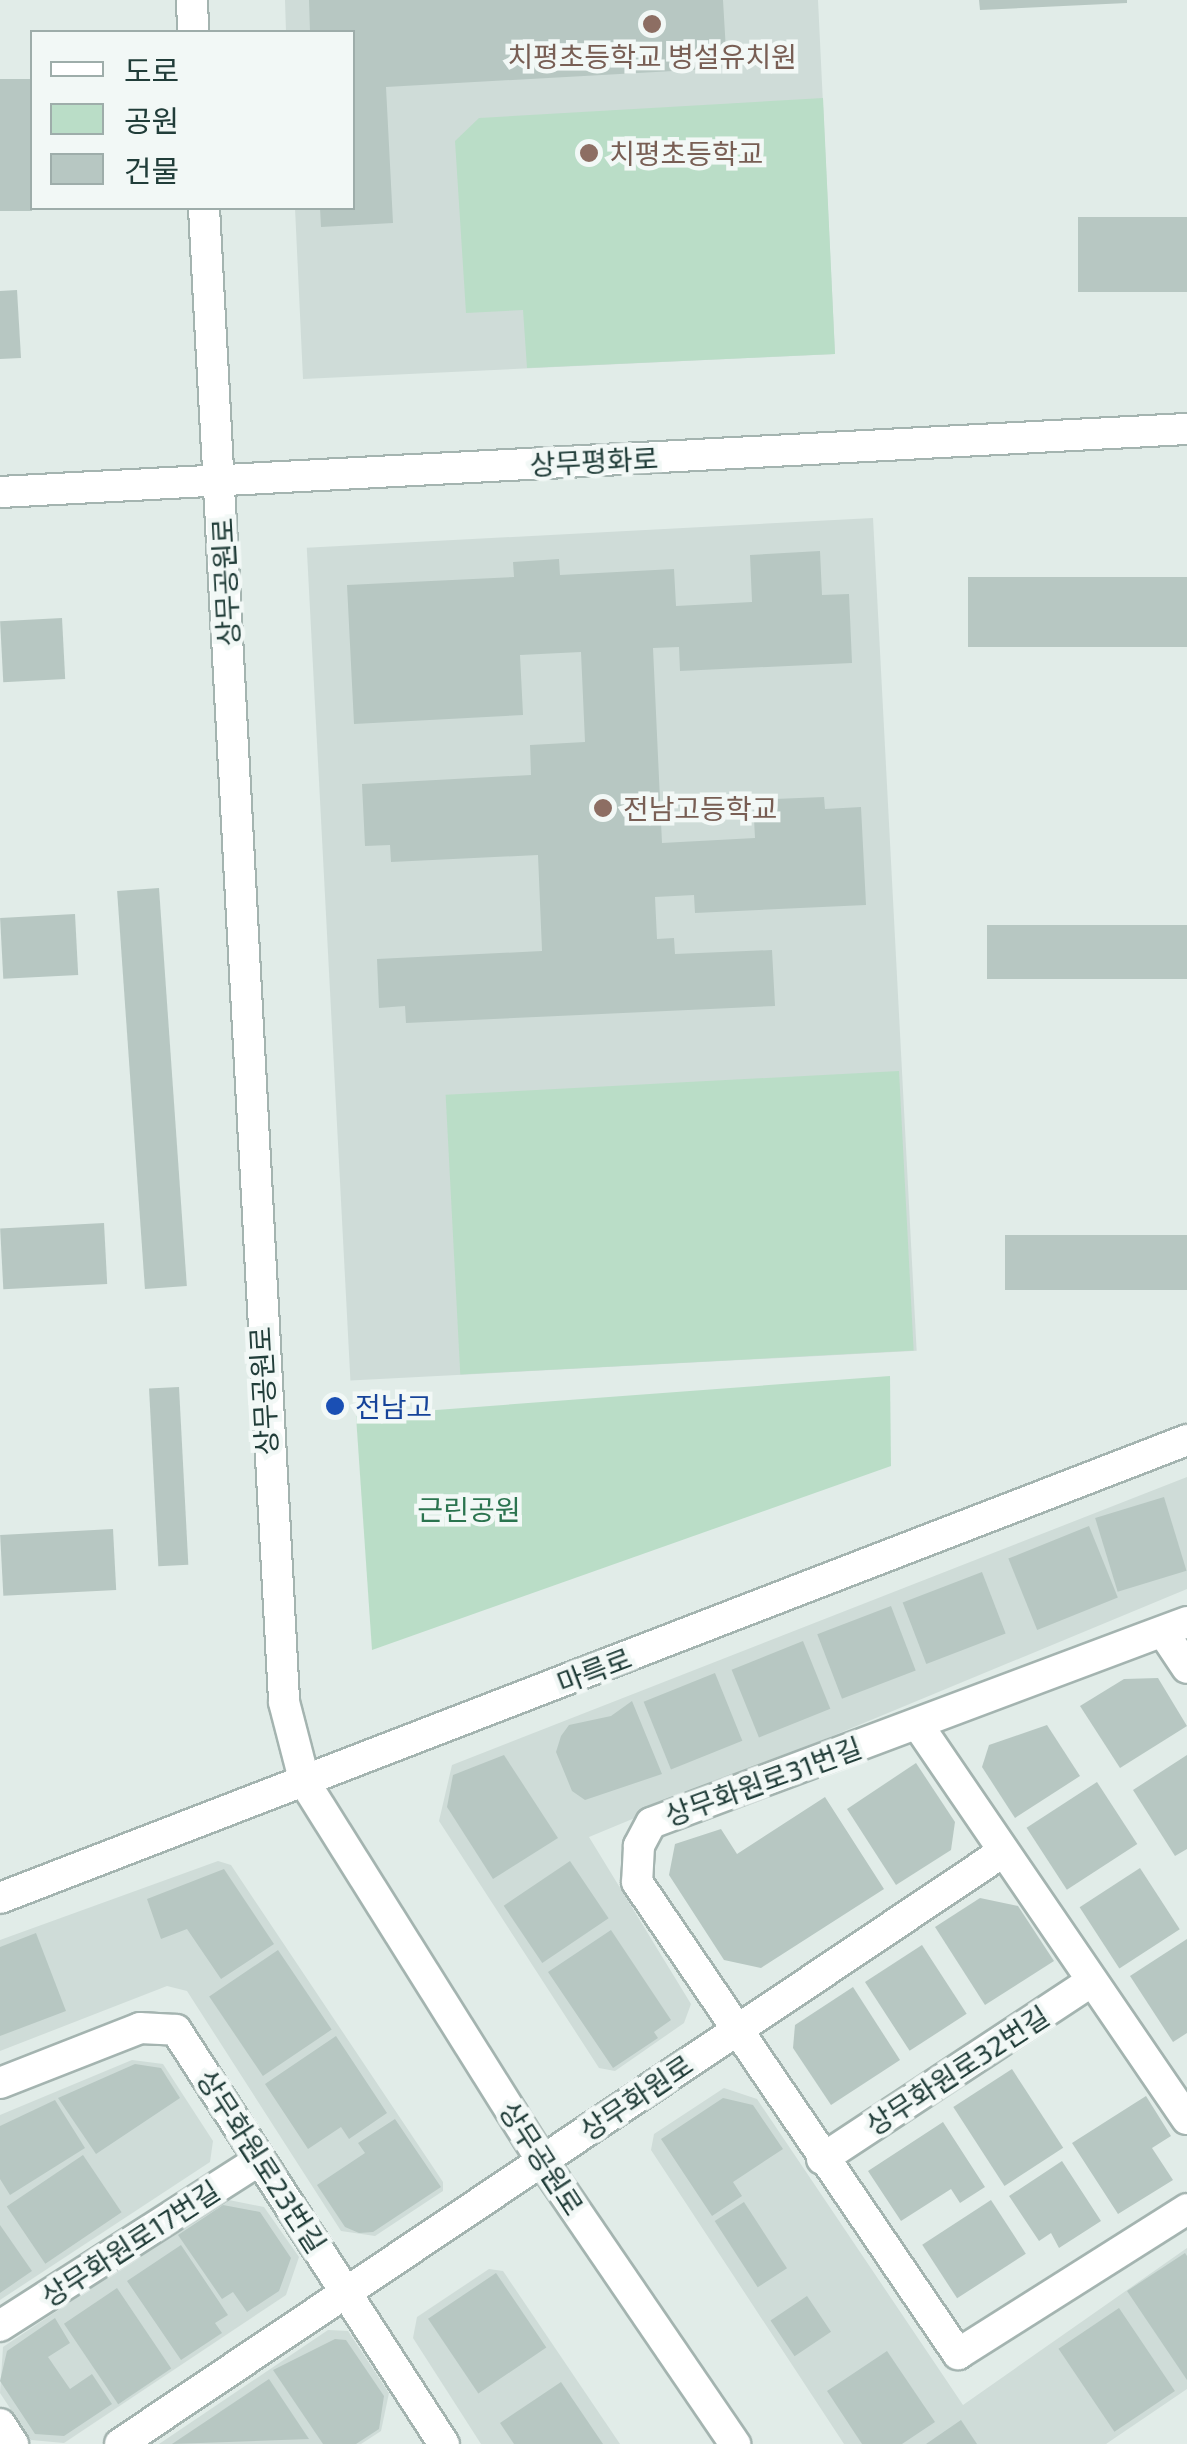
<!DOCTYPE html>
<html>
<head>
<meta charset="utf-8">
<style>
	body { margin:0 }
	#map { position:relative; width:1187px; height:2444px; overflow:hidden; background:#e1ece8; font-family:"Exo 2","Noto Sans KR",sans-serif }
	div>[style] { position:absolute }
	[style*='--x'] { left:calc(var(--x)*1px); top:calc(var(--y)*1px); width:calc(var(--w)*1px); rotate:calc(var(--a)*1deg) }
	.built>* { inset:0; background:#cfdcd8; transform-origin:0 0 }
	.green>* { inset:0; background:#baddc7; transform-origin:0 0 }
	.building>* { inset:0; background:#b7c7c2; transform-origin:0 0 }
	.roads { filter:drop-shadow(2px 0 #a4b4b0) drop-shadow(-2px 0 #a4b4b0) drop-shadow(0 2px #a4b4b0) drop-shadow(0 -2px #a4b4b0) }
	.minor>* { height:30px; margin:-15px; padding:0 15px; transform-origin:15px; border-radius:15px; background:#fff }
	.tertiary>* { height:30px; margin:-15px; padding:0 15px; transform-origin:15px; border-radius:15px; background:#fff }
	.dots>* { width:28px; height:28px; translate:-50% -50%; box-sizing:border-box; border:5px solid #f2f8f6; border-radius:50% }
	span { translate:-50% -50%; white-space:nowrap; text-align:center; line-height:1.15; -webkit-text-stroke:9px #f2f8f6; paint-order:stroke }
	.education-label { font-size:28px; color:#785e54 }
	.left { translate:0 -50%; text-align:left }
	.street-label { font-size:28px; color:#213d39 }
	.transit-label { font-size:28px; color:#164399 }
	.park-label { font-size:28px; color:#2b744f }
	.legend { position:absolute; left:30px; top:30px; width:325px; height:180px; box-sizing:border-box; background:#f2f8f6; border:2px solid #9eadaa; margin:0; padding:12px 18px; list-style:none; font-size:30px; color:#213d39 }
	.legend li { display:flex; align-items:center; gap:20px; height:50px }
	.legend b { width:50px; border:2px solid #9eadaa }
</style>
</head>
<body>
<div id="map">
	<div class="built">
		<div style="clip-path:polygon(285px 0,818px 0,835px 354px,303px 379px,295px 208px,352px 208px,352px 32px,286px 32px)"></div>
		<div style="left:873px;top:518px;width:834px;height:567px;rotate:87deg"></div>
		<div style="clip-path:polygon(1187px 1477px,1187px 1589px,589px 1837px,691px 2004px,684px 2023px,615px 2071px,599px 2068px,439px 1821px,452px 1765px)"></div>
		<div style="clip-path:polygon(218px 1861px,231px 1865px,443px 2182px,443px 2191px,375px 2236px,341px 2231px,187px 1991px,167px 1986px,0 2051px,0 1940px)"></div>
		<div style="clip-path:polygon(132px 2060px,163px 2064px,213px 2141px,210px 2162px,0 2300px,0 2115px)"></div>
		<div style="clip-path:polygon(724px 2088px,757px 2099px,963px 2405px,1187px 2248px,1187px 2389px,1106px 2444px,844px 2444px,651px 2150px,654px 2134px)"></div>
		<div style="clip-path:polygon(224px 2199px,264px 2207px,299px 2257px,286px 2295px,64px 2443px,31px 2440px,0 2393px,3px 2347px)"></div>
		<div style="clip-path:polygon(489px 2269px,503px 2271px,620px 2444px,481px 2444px,413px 2338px,417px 2317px)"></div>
		<div style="clip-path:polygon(328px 2330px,348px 2331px,389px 2393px,381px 2431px,361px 2444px,159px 2444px)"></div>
	</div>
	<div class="green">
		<div style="clip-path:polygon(823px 98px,835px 354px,527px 368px,523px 310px,466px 313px,455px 141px,479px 118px)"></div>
		<div style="left:899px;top:1071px;width:280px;height:454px;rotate:87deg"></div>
		<div style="clip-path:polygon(890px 1376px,891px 1466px,372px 1650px,356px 1416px)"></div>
	</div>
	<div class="building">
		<div style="clip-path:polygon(309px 0,723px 0,727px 68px,386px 87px,393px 223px,321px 227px,320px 208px,352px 208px,352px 32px,310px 32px)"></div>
		<div style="clip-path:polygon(979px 0,1127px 0,1127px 3px,980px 10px)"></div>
		<div style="left:32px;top:79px;width:132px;height:32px;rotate:90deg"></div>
		<div style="left:1187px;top:217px;width:75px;height:109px;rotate:90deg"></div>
		<div style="clip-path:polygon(17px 290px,21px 358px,0 359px,0 291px)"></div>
		<div style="clip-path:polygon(820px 551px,822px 595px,849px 594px,852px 663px,680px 671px,679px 647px,653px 648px,662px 843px,755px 838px,753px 800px,824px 797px,825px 809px,861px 807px,866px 905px,695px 913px,694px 895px,655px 897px,657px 939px,674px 938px,675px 954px,772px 950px,775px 1006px,406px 1023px,405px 1006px,379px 1008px,377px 959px,542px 951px,538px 855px,391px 862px,390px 845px,365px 846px,362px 784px,531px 775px,530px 745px,585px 742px,581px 652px,520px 655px,523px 715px,354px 724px,347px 585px,514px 577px,513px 562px,559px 559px,560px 575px,674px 569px,676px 606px,752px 602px,750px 555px)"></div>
		<div style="left:1187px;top:577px;width:70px;height:219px;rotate:90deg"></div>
		<div style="left:62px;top:618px;width:61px;height:62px;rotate:87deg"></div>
		<div style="left:159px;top:888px;width:399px;height:42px;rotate:86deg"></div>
		<div style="left:75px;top:914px;width:61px;height:75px;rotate:87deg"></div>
		<div style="left:1187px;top:925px;width:54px;height:200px;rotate:90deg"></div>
		<div style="left:104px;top:1223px;width:61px;height:104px;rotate:87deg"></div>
		<div style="left:1187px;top:1235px;width:55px;height:182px;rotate:90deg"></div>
		<div style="left:179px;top:1387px;width:178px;height:30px;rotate:87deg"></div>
		<div style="left:1164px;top:1497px;width:77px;height:72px;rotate:73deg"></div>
		<div style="left:1089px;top:1526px;width:77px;height:87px;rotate:68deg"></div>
		<div style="left:113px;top:1529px;width:61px;height:113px;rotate:87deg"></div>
		<div style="left:982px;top:1572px;width:66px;height:85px;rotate:69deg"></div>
		<div style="left:891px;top:1606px;width:69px;height:79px;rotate:69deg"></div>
		<div style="left:803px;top:1641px;width:73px;height:77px;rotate:68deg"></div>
		<div style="left:715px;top:1673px;width:73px;height:77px;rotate:68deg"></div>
		<div style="clip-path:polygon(1158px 1678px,1187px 1726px,1120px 1768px,1080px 1706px,1124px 1679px)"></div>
		<div style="clip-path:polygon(632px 1701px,662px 1774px,585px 1800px,572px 1791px,556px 1752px,561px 1736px,569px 1725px,611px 1716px)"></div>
		<div style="clip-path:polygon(1047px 1725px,1080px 1776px,1015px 1818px,982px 1767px,989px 1745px)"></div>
		<div style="clip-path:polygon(504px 1755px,558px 1838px,493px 1879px,447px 1807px,453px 1775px)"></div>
		<div style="clip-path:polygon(1187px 1755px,1187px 1849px,1175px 1856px,1133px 1790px)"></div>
		<div style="clip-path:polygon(916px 1763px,955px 1822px,951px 1850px,896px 1885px,847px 1809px)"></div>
		<div style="left:1097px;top:1782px;width:74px;height:84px;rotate:57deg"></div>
		<div style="clip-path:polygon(825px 1797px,884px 1889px,761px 1968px,724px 1960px,669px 1875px,675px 1844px,721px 1829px,737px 1854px)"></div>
		<div style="left:570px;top:1861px;width:69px;height:80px;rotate:56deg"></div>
		<div style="left:1140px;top:1868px;width:73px;height:72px;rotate:57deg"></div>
		<div style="clip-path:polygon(224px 1869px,274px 1944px,221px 1979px,187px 1929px,161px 1939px,147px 1899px)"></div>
		<div style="clip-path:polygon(980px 1898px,1018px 1906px,1054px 1961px,985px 2005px,935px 1927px)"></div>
		<div style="clip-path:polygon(611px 1930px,671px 2020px,654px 2032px,658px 2038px,613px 2068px,548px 1972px)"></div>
		<div style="clip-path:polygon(36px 1933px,66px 2011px,0 2036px,0 1947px)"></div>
		<div style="clip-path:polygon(1187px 1939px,1187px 2033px,1173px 2042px,1130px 1976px)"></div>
		<div style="left:922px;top:1945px;width:82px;height:68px;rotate:57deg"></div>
		<div style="left:278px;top:1950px;width:96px;height:83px;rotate:56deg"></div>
		<div style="clip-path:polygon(853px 1987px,900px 2060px,831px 2105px,793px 2048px,795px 2025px)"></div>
		<div style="clip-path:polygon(336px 2036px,387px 2113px,349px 2139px,341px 2127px,308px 2149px,265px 2084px)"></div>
		<div style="clip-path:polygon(135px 2064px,161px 2068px,180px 2098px,96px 2154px,58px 2098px)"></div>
		<div style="left:1012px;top:2069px;width:94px;height:70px;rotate:57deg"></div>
		<div style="clip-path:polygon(1146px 2096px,1171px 2136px,1152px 2148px,1173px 2180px,1118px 2214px,1072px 2143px)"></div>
		<div style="clip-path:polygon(723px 2098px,753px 2105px,783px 2149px,733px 2182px,742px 2196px,712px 2216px,661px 2139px)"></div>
		<div style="clip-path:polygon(55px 2100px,85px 2148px,10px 2195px,0 2179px,0 2126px)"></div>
		<div style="clip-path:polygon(395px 2119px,441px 2187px,373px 2232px,359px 2233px,345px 2227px,317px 2185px,365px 2153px,358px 2143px)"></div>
		<div style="clip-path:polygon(943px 2122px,985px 2187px,960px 2203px,951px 2189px,901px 2221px,868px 2171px)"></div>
		<div style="left:83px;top:2155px;width:69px;height:92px;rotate:56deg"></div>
		<div style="clip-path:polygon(1062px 2161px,1101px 2221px,1059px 2248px,1051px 2233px,1039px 2241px,1009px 2196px)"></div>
		<div style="left:991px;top:2200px;width:64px;height:82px;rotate:57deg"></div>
		<div style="left:744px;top:2202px;width:79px;height:35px;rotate:57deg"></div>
		<div style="clip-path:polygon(223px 2205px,260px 2212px,291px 2258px,279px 2291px,247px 2312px,233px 2292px,222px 2299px,178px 2235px)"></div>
		<div style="clip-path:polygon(0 2225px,32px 2271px,0 2293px)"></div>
		<div style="clip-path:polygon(181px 2245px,228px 2315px,215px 2323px,222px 2333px,181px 2360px,127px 2281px)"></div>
		<div style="clip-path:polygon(1185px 2253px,1187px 2256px,1187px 2380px,1127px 2291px)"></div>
		<div style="left:496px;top:2273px;width:90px;height:82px;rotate:56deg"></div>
		<div style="left:117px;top:2288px;width:97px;height:64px;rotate:56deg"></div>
		<div style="left:807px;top:2296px;width:43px;height:44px;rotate:56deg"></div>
		<div style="left:1119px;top:2308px;width:100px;height:73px;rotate:56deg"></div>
		<div style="clip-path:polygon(55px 2318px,70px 2343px,48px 2357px,70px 2389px,92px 2374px,112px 2404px,64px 2436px,35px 2434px,0 2381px,7px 2351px)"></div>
		<div style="clip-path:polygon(335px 2339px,346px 2340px,384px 2396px,379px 2429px,356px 2444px,323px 2444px,273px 2370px)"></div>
		<div style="clip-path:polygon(887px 2351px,935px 2422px,902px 2444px,862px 2444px,827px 2391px)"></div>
		<div style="clip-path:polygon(269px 2379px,309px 2439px,172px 2444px)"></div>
		<div style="clip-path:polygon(561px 2382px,603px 2444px,514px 2444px,500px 2423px)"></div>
		<div style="clip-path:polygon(961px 2420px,977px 2444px,926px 2444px)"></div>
	</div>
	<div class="roads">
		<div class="minor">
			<div style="--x:1187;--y:1622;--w:572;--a:159.44"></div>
			<div style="--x:651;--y:1823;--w:26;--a:118"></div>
			<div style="--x:639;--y:1846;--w:36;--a:93"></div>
			<div style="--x:637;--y:1882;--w:571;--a:55.78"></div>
			<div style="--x:958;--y:2354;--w:271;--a:-32.3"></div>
			<div style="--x:1163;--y:1632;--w:43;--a:56.3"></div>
			<div style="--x:918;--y:1725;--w:477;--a:55.7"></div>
			<div style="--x:0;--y:1898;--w:1272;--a:-21.1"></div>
			<div style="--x:0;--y:2083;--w:150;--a:-21.4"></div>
			<div style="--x:140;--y:2028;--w:36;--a:3"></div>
			<div style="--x:176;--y:2030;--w:493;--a:57.1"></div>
			<div style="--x:822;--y:2159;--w:323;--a:-33.4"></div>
			<div style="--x:0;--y:2326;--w:308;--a:-32.6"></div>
			<div style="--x:0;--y:2424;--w:24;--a:57"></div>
			<div style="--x:120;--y:2444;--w:1064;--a:-33.85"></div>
		</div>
		<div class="tertiary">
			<div style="--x:192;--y:0;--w:32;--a:88"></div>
			<div style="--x:204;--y:208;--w:1496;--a:86.93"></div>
			<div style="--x:284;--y:1702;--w:84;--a:75.5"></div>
			<div style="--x:305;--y:1783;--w:446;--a:57.9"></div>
			<div style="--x:542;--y:2161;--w:343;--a:55.7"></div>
			<div style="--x:0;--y:492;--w:1189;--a:-3.04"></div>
		</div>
	</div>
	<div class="dots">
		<div style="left:652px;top:24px;background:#8d6e63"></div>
		<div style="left:589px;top:153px;background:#8d6e63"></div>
		<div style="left:603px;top:808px;background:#8d6e63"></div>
		<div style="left:335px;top:1406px;background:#1a4fb4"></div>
	</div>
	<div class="education-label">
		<span style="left:652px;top:56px">치평초등학교 병설유치원</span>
		<span class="left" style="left:609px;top:153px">치평초등학교</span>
		<span class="left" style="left:623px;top:808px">전남고등학교</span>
	</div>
	<div class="street-label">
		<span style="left:594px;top:461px;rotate:-3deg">상무평화로</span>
		<span style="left:225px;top:582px;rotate:-93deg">상무공원로</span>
		<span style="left:263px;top:1391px;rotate:-93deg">상무공원로</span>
		<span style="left:594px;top:1670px;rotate:-21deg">마륵로</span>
		<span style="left:763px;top:1781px;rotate:-20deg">상무화원로31번길</span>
		<span style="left:957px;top:2070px;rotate:-33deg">상무화원로32번길</span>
		<span style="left:636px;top:2097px;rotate:-34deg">상무화원로</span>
		<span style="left:542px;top:2158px;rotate:57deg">상무공원로</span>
		<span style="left:262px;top:2161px;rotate:57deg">상무화원로23번길</span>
		<span style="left:130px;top:2243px;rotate:-33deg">상무화원로17번길</span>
	</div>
	<div class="transit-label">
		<span class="left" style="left:355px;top:1406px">전남고</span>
	</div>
	<div class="park-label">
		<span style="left:469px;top:1509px">근린공원</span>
	</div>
	<ul class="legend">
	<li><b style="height:12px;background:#fff"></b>도로</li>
	<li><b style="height:28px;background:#baddc7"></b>공원</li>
	<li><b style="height:28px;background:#b7c7c2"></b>건물</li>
	</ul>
</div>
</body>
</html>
